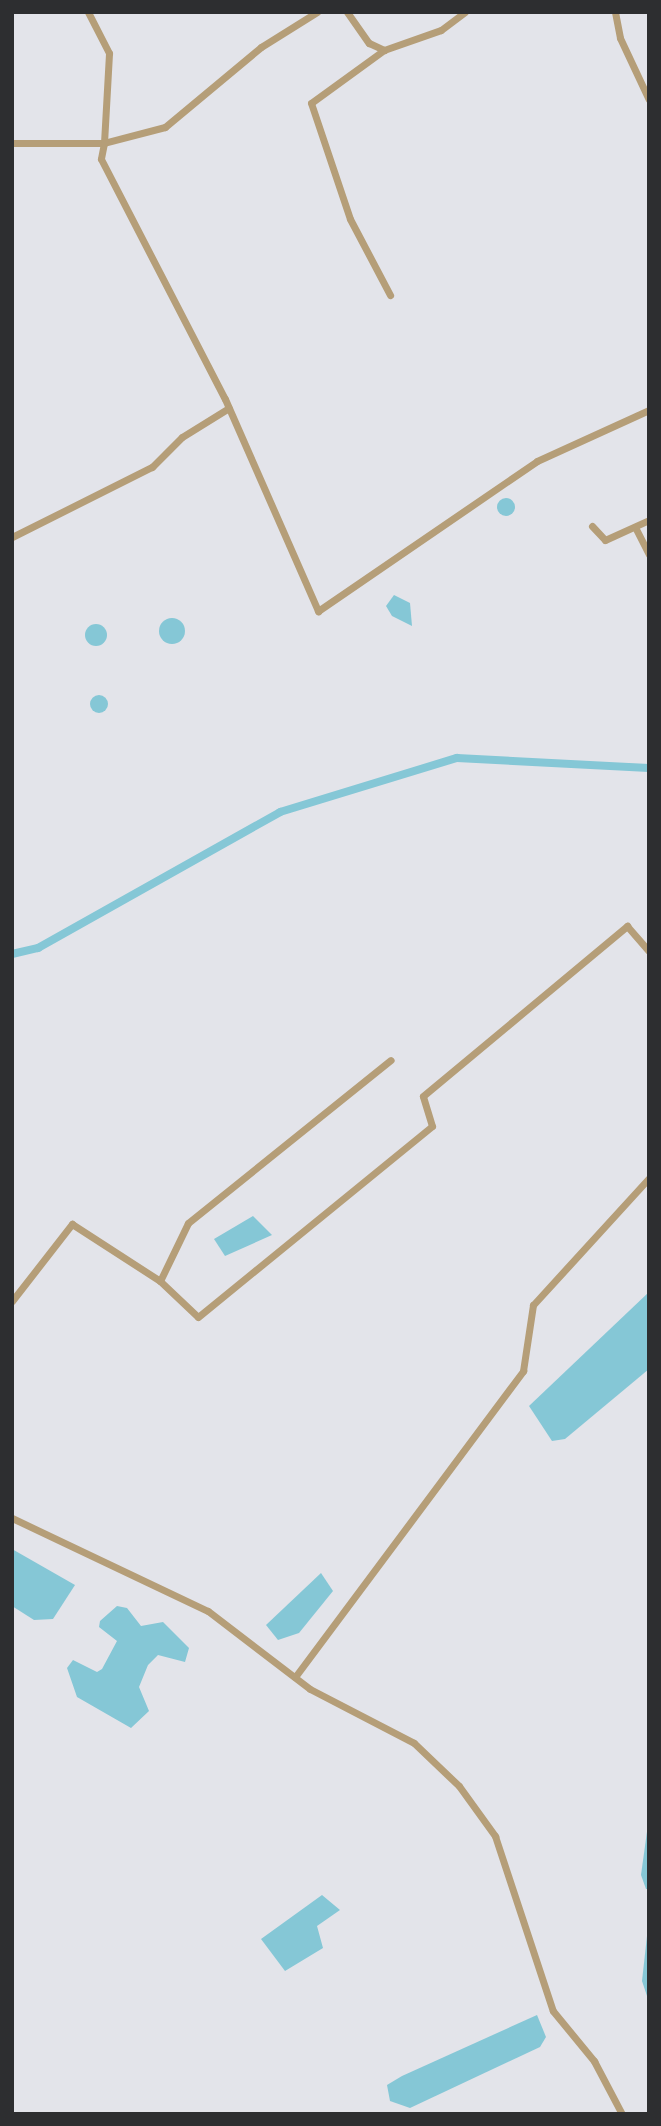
<!DOCTYPE html>
<html>
<head>
<meta charset="utf-8">
<style>
	body { margin:0 }
	#map { position:relative; width:661px; height:2126px; overflow:hidden; background:#e3e4ea; font-family:"Golos Text",sans-serif }
	div>[style] { position:absolute }
	[style*='--x'] { left:calc(var(--x)*1px); top:calc(var(--y)*1px); width:calc(var(--w)*1px); rotate:calc(var(--a)*1deg) }
	.water>* { inset:0; background:#85c7d6 }
	.round { border-radius:50% }
	.canal>* { height:8px; margin:-4px; padding:0 4px; transform-origin:4px; border-radius:4px; background:#85c7d6 }
	.minor>* { height:7px; margin:-3.5px; padding:0 3.5px; transform-origin:3.5px; border-radius:3.5px; background:#b59e78 }
	span { translate:-50% -50%; white-space:nowrap; text-align:center; line-height:1.15; -webkit-text-stroke:7px #fff; paint-order:stroke }
	.frame { position:absolute; inset:0; border:14px solid #2d2e30; pointer-events:none }
</style>
</head>
<body>
<div id="map">
	<div class="water">
		<div class="round" style="left:497px;top:498px;width:18px;height:18px"></div>
		<div style="clip-path:polygon(394px 595px,410px 603px,412px 626px,392px 616px,386px 606px)"></div>
		<div class="round" style="left:159px;top:618px;width:26px;height:26px"></div>
		<div class="round" style="left:85px;top:624px;width:22px;height:22px"></div>
		<div class="round" style="left:90px;top:695px;width:18px;height:18px"></div>
		<div style="clip-path:polygon(253px 1216px,272px 1235px,225px 1256px,214px 1239px)"></div>
		<div style="clip-path:polygon(649px 1292px,649px 1369px,565px 1439px,552px 1441px,529px 1406px)"></div>
		<div style="clip-path:polygon(12px 1549px,75px 1585px,53px 1619px,34px 1620px,12px 1606px)"></div>
		<div style="clip-path:polygon(321px 1573px,333px 1591px,299px 1633px,278px 1640px,266px 1625px)"></div>
		<div style="clip-path:polygon(117px 1606px,127px 1608px,141px 1626px,163px 1622px,189px 1648px,185px 1662px,158px 1655px,148px 1665px,139px 1687px,149px 1711px,131px 1728px,77px 1697px,67px 1668px,73px 1660px,97px 1672px,102px 1669px,117px 1641px,99px 1627px,100px 1621px)"></div>
		<div style="clip-path:polygon(649px 1817px,649px 1889px,646px 1889px,641px 1875px)"></div>
		<div style="clip-path:polygon(322px 1895px,340px 1910px,317px 1926px,323px 1948px,285px 1971px,261px 1939px)"></div>
		<div style="clip-path:polygon(649px 1918px,649px 2002px,642px 1981px)"></div>
		<div style="clip-path:polygon(537px 2015px,546px 2037px,540px 2047px,410px 2108px,390px 2101px,387px 2085px,402px 2076px)"></div>
	</div>
	<div class="canal">
		<div style="--x:12;--y:954;--w:27;--a:-13"></div>
		<div style="--x:38;--y:948;--w:278;--a:-29.3"></div>
		<div style="--x:280;--y:812;--w:185;--a:-17"></div>
		<div style="--x:457;--y:758;--w:192;--a:3"></div>
	</div>
	<div class="minor">
		<div style="--x:317;--y:12;--w:66;--a:148"></div>
		<div style="--x:261;--y:47;--w:125;--a:140.2"></div>
		<div style="--x:165;--y:127;--w:63;--a:165.3"></div>
		<div style="--x:104;--y:143;--w:16;--a:101"></div>
		<div style="--x:101;--y:159;--w:270;--a:62.7"></div>
		<div style="--x:225;--y:399;--w:232;--a:66.3"></div>
		<div style="--x:318;--y:611;--w:265;--a:-34.4"></div>
		<div style="--x:537;--y:461;--w:123;--a:-24.5"></div>
		<div style="--x:347;--y:12;--w:38;--a:55"></div>
		<div style="--x:369;--y:43;--w:17;--a:25"></div>
		<div style="--x:384;--y:50;--w:60;--a:-19.3"></div>
		<div style="--x:441;--y:30;--w:30;--a:-37"></div>
		<div style="--x:615;--y:12;--w:26;--a:79"></div>
		<div style="--x:620;--y:38;--w:68;--a:64.9"></div>
		<div style="--x:384;--y:50;--w:90;--a:144"></div>
		<div style="--x:311;--y:103;--w:122;--a:71.4"></div>
		<div style="--x:350;--y:219;--w:86;--a:62.2"></div>
		<div style="--x:12;--y:143;--w:92;--a:0"></div>
		<div style="--x:104;--y:143;--w:90;--a:-86.8"></div>
		<div style="--x:109;--y:53;--w:46;--a:-117.1"></div>
		<div style="--x:592;--y:526;--w:19;--a:47"></div>
		<div style="--x:605;--y:540;--w:48;--a:-24.4"></div>
		<div style="--x:635;--y:527;--w:31;--a:63"></div>
		<div style="--x:12;--y:537;--w:157;--a:-26.6"></div>
		<div style="--x:152;--y:467;--w:42;--a:-45"></div>
		<div style="--x:182;--y:437;--w:55;--a:-31.7"></div>
		<div style="--x:160;--y:1281;--w:64;--a:-64.2"></div>
		<div style="--x:188;--y:1223;--w:260;--a:-38.8"></div>
		<div style="--x:12;--y:1301;--w:98;--a:-52.1"></div>
		<div style="--x:72;--y:1224;--w:105;--a:32.9"></div>
		<div style="--x:160;--y:1281;--w:52;--a:43.5"></div>
		<div style="--x:198;--y:1317;--w:302;--a:-39.2"></div>
		<div style="--x:432;--y:1126;--w:31;--a:-107"></div>
		<div style="--x:423;--y:1096;--w:266;--a:-39.8"></div>
		<div style="--x:627;--y:926;--w:33;--a:49"></div>
		<div style="--x:12;--y:1518;--w:217;--a:25.4"></div>
		<div style="--x:208;--y:1611;--w:128;--a:37.4"></div>
		<div style="--x:310;--y:1689;--w:117;--a:27.4"></div>
		<div style="--x:414;--y:1743;--w:62;--a:43.7"></div>
		<div style="--x:459;--y:1786;--w:62;--a:54.2"></div>
		<div style="--x:495;--y:1836;--w:184;--a:71.7"></div>
		<div style="--x:553;--y:2011;--w:65;--a:50.6"></div>
		<div style="--x:594;--y:2061;--w:60;--a:62.2"></div>
		<div style="--x:295;--y:1677;--w:382;--a:-53.3"></div>
		<div style="--x:523;--y:1371;--w:67;--a:-81.4"></div>
		<div style="--x:533;--y:1305;--w:172;--a:-47.6"></div>
	</div>
	<div class="frame"></div>
</div>
</body>
</html>
